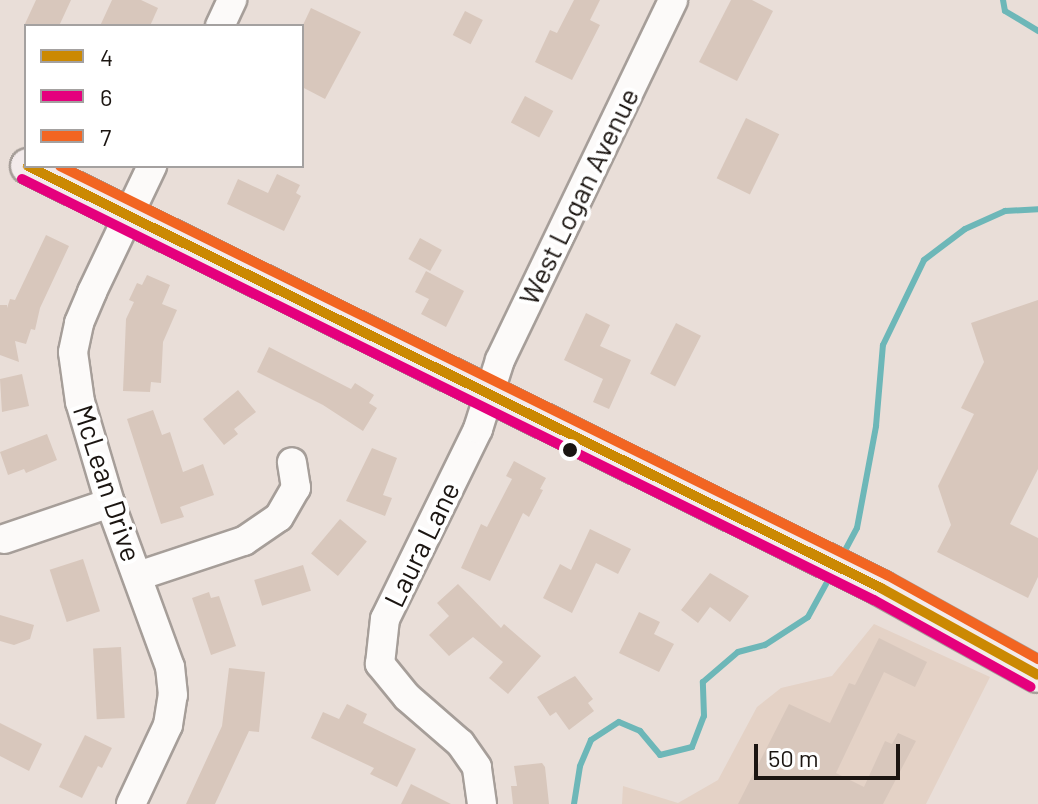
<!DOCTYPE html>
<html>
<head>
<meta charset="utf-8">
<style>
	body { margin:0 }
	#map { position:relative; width:1038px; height:804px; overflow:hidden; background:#e9ded8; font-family:Barlow,sans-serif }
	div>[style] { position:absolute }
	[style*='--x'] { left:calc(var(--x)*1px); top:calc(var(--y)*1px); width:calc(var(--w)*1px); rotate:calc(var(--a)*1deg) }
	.built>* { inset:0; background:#e4d2c6 }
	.stream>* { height:6px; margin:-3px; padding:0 3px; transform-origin:3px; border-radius:3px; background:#6db7b8 }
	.building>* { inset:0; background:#d8c7bc; transform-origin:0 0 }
	.roads { filter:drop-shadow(2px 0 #a69e99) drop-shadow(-2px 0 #a69e99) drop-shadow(0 2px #a69e99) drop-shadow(0 -2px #a69e99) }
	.minor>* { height:28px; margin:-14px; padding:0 14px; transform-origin:14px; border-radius:14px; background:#fcfaf9 }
	.major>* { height:34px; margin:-17px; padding:0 17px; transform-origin:17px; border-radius:17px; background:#f3ebeb }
	.bus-1>* { height:10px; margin:-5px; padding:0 5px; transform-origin:5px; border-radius:5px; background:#cb8903 }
	.bus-2>* { height:10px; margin:-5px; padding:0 5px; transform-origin:5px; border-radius:5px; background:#e5007d }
	.bus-3>* { height:10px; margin:-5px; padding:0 5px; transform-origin:5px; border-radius:5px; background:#f26522 }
	.dots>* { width:22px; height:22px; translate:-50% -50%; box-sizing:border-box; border:4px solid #fff; border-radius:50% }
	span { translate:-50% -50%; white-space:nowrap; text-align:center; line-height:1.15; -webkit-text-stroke:8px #fff; paint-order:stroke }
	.street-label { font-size:28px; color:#1b1511 }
	.legend { position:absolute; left:24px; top:24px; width:280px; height:144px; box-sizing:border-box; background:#fff; border:2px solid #a4a1a0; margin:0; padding:10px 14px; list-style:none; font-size:24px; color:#1b1511 }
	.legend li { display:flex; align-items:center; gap:16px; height:40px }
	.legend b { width:40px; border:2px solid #a4a1a0 }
	.scale { position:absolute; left:754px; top:744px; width:146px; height:36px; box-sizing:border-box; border:4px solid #1b1511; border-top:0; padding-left:10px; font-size:24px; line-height:28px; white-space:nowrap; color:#1b1511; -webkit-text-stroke:6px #fff; paint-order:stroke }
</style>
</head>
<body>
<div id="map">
	<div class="built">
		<div style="clip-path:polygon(874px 624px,990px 677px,926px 804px,622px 804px,623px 786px,678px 803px,718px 780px,757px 707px,781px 688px,832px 676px)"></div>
	</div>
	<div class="stream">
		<div style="--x:1003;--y:0;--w:11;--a:80"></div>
		<div style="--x:1005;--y:11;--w:39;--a:31"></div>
		<div style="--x:841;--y:558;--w:34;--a:-62"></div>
		<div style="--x:857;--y:528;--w:104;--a:-79.4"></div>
		<div style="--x:876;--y:426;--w:81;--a:-85.1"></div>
		<div style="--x:883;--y:345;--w:94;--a:-64.2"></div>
		<div style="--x:924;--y:260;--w:51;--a:-37.1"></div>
		<div style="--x:965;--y:229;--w:44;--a:-24.2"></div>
		<div style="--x:1005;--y:211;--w:33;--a:-3"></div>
		<div style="--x:574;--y:804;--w:38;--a:-81"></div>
		<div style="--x:580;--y:766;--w:28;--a:-67"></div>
		<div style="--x:591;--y:740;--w:33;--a:-33"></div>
		<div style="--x:619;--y:722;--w:23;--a:23"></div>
		<div style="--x:640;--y:731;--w:31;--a:50"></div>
		<div style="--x:660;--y:755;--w:33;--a:-14"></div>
		<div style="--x:692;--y:747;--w:33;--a:-69"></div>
		<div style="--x:704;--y:716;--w:34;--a:-92"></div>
		<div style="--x:703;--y:682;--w:46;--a:-40.6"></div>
		<div style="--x:738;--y:652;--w:28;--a:-15"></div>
		<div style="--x:765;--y:645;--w:51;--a:-33.1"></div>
		<div style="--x:808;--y:617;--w:48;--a:-61.3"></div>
	</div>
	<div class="building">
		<div style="clip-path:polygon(36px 0,71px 0,59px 26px,24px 26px)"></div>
		<div style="clip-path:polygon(112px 0,141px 0,158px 8px,150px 26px,100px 26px)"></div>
		<div style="clip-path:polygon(574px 0,600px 0,590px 20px,600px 25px,572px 80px,535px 62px,550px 30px,557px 33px)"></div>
		<div style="clip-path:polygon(731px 0,752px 0,773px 11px,737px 81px,699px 62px)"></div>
		<div style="clip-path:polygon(311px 8px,361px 32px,325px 99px,302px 87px,302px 27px)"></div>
		<div style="left:465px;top:11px;width:20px;height:27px;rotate:27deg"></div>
		<div style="left:525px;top:96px;width:32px;height:30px;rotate:28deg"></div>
		<div style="left:746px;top:118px;width:37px;height:67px;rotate:26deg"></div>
		<div style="clip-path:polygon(277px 174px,300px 185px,296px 193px,301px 196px,284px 231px,227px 204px,238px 179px,268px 193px)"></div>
		<div style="clip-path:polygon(46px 235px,69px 246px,40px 308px,35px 330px,31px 329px,26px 344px,15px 341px,19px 362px,0 355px,0 305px,7px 305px,7px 308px,10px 299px,15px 300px)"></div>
		<div style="left:420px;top:238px;width:25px;height:24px;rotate:29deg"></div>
		<div style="clip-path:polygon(426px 271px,464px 291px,446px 327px,421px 314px,429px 299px,415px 292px)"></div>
		<div style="clip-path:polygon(147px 275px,170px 285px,162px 304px,177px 310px,163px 342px,161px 383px,151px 382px,150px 392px,123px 391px,126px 319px,134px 302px,129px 300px,137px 283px,142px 285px)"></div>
		<div style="clip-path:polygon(1038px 300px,1038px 469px,1010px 524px,1038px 538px,1038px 577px,1028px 598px,937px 552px,951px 525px,938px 486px,974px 414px,961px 408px,984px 362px,971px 323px)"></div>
		<div style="clip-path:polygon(586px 313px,610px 325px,600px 346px,631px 360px,609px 409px,593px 402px,603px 379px,564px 360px)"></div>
		<div style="left:676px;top:323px;width:28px;height:57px;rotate:27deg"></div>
		<div style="clip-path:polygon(269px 347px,351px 389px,355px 383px,374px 395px,369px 403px,377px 408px,363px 431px,323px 405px,257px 372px)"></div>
		<div style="clip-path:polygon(22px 374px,29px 406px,2px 412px,0 379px)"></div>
		<div style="clip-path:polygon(238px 390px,256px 412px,234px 429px,238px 434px,224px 445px,203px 419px)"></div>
		<div style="clip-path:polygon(153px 410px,162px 435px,170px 432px,183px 472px,203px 464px,214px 495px,180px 507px,184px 517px,161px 524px,127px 419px)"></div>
		<div style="clip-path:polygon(47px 434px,57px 460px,26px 473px,24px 469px,8px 475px,0 452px)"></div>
		<div style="clip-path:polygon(372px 448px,397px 458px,383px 495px,392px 498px,385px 516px,346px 501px)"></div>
		<div style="clip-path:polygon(514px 461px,546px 478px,540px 489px,543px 490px,529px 517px,523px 513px,490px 581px,461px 568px,481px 524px,487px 527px,512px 479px,506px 476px)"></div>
		<div style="left:340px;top:519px;width:35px;height:45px;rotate:40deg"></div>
		<div style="clip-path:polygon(590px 529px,631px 549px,618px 574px,596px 563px,572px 613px,543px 598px,560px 564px,571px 570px)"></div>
		<div style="left:83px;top:559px;width:55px;height:35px;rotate:72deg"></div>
		<div style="left:303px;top:565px;width:27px;height:51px;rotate:73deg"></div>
		<div style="clip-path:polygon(710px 573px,749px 596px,730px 622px,710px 607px,698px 623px,681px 610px)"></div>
		<div style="clip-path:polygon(458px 584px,501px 628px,504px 624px,541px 656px,508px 694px,489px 678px,503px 662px,473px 637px,449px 656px,429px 635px,449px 616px,437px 603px)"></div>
		<div style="clip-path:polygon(209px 592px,211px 598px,219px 596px,236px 646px,211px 655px,192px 598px)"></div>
		<div style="clip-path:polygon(639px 612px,660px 622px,654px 634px,674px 644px,659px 672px,619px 653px)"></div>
		<div style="clip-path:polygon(0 615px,34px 625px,30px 639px,14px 645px,0 641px)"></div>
		<div style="clip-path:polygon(879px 638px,927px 662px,915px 687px,884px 672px,836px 773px,864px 787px,885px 741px,892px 744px,898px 733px,916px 741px,883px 804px,738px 804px,789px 704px,830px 723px,849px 683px,855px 685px)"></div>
		<div style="left:121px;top:647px;width:71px;height:28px;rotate:87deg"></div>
		<div style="clip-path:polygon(229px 668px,265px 672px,259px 732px,249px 731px,215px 804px,186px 804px,222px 726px)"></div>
		<div style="clip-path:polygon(575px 676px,593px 699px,588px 703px,594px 711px,569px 730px,556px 712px,550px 716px,537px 697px)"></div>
		<div style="clip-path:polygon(347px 704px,367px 714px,363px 723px,416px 749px,397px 787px,370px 774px,374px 768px,311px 738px,323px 712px,339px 719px)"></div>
		<div style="clip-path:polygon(0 723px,42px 744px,29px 771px,0 756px)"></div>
		<div style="clip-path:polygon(85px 735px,112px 748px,102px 768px,98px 766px,82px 798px,59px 787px)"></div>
		<div style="clip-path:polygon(542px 763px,545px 767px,549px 804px,513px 804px,511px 786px,517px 786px,514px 766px)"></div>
		<div style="clip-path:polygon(411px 784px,451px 804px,401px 804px)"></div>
	</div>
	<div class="roads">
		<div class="minor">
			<div style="--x:220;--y:26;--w:29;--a:-65"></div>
			<div style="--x:4;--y:539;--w:112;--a:-18.8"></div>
			<div style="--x:138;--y:576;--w:112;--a:-18.3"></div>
			<div style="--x:244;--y:541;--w:42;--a:-34.4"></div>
			<div style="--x:279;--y:517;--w:34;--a:-60"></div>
			<div style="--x:296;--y:488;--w:26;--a:-99"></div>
			<div style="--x:131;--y:804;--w:87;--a:-64.9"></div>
			<div style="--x:168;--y:725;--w:30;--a:-81"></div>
			<div style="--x:173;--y:695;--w:28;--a:-96"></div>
			<div style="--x:170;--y:667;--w:175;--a:-110.1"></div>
			<div style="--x:110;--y:503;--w:105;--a:-106.5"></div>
			<div style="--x:80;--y:402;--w:50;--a:-98"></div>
			<div style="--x:73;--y:352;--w:30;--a:-78"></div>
			<div style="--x:79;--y:323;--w:34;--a:-67"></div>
			<div style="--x:92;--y:292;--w:140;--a:-64.5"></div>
			<div style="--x:482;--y:804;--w:37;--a:-98"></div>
			<div style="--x:477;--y:767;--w:29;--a:-125"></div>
			<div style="--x:460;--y:743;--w:70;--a:-139"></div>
			<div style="--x:407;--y:697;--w:43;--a:-129.3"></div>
			<div style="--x:380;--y:664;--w:45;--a:-83.7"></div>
			<div style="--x:385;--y:619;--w:212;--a:-63.9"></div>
			<div style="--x:478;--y:429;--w:72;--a:-72.3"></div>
			<div style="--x:500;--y:360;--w:399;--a:-64.3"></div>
		</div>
		<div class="major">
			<div style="--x:28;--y:166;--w:952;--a:26.32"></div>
			<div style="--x:881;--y:588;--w:179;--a:29"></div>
		</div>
	</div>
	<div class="bus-1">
		<div style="--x:28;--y:166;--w:952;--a:26.32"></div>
		<div style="--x:881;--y:588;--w:179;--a:29"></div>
	</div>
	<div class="bus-2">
		<div style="--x:22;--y:179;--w:950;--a:26.3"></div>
		<div style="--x:874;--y:600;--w:179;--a:29"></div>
	</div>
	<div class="bus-3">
		<div style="--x:60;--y:166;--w:923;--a:26.32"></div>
		<div style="--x:887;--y:575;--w:173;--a:29.1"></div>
	</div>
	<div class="dots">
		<div style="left:570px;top:450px;background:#1b1511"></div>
	</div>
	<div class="street-label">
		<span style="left:578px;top:196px;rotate:-64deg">West Logan Avenue</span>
		<span style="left:108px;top:483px;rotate:72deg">McLean Drive</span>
		<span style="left:421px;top:544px;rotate:-64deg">Laura Lane</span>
	</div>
	<ul class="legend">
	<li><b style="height:10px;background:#cb8903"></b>4</li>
	<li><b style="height:10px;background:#e5007d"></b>6</li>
	<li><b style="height:10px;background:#f26522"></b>7</li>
	</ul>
	<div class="scale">50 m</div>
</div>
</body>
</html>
